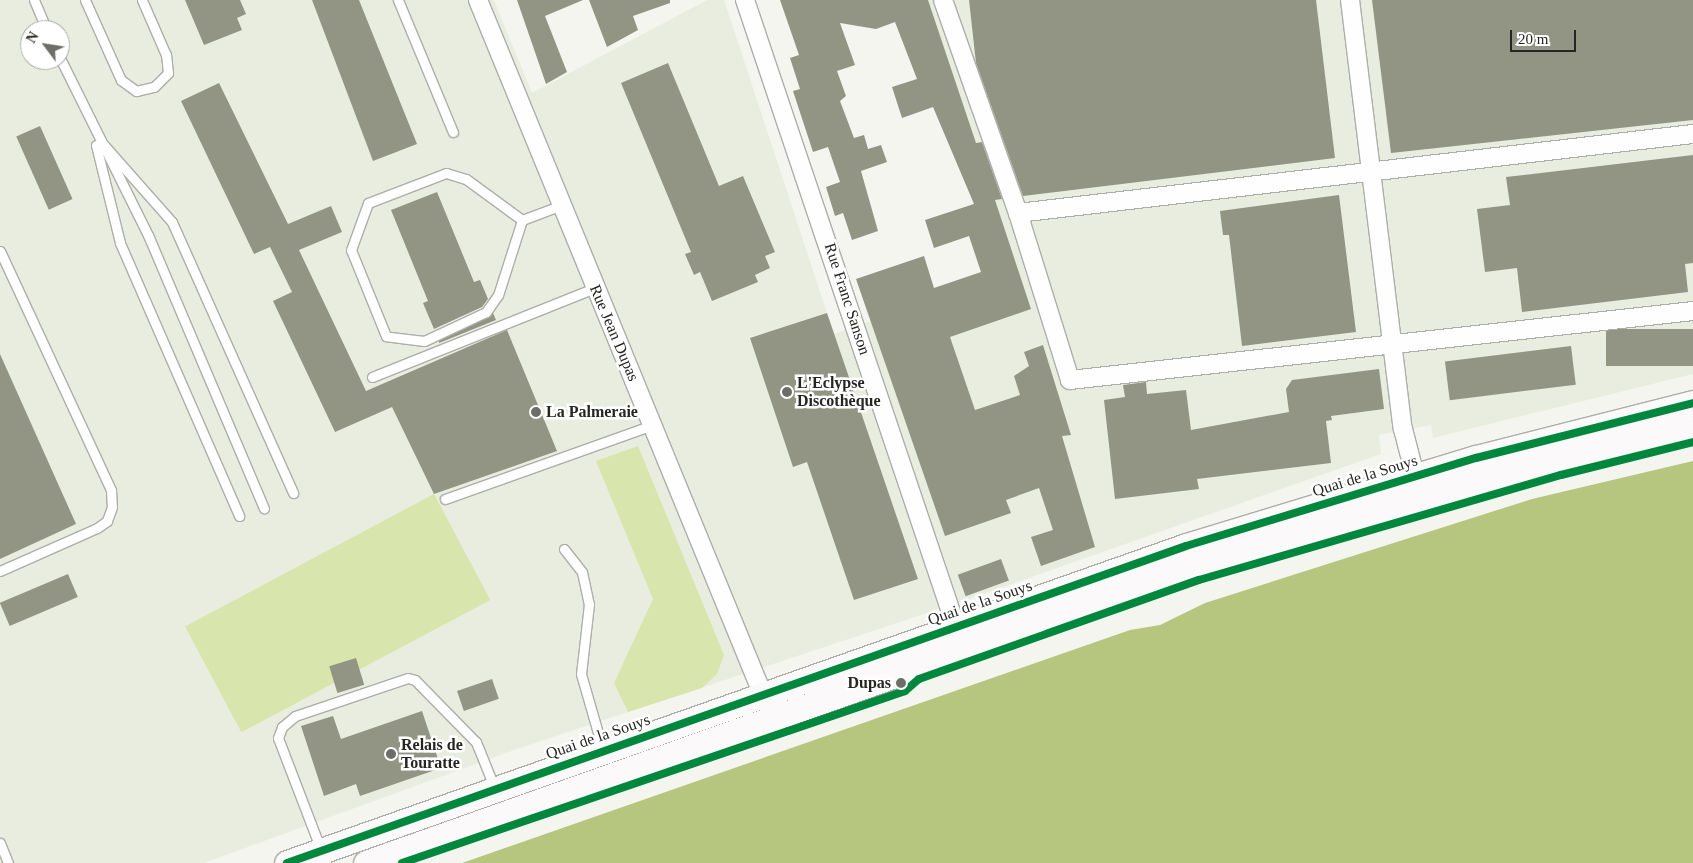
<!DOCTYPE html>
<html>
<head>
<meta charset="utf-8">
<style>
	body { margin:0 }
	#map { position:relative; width:1693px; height:863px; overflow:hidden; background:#f4f5ef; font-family:"Times New Roman",serif }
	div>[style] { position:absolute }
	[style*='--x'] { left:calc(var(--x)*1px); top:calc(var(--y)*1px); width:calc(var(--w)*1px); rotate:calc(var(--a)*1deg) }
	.built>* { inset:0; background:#e9eddf }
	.green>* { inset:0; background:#d8e5ac; transform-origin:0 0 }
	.water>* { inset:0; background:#b6c67f }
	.building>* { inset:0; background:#929583; transform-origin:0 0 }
	.roads { filter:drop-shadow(1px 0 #adaeaa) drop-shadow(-1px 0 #adaeaa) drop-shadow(0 1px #adaeaa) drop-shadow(0 -1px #adaeaa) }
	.service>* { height:9px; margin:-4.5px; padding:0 4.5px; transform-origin:4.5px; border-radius:4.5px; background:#fdfefd }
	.minor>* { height:18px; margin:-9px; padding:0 9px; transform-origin:9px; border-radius:9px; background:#fdfefd }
	.secondary>* { height:25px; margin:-12.5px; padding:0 12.5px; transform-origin:12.5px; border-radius:12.5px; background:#fbf9f9 }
	.cycleway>* { height:8px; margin:-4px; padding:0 4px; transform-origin:4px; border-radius:4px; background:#00873e }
	.dots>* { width:14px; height:14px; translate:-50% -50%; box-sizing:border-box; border:2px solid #fff; border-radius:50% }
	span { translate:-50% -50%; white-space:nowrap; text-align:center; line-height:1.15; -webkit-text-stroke:5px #fff; paint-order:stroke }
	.street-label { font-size:16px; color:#252622 }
	.poi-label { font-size:16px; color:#252622; font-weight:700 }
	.left { translate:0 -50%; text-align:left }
	.right { translate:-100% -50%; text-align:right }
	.north { position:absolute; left:20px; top:20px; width:50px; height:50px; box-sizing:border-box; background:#fff; border:1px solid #a8a8a7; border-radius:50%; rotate:301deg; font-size:14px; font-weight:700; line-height:20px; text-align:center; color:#252622 }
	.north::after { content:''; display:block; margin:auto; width:18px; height:22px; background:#6d6e6a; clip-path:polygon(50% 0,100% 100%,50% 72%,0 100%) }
	.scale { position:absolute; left:1510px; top:30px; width:66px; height:22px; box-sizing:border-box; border:2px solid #252622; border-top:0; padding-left:6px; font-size:15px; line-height:18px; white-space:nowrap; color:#252622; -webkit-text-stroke:4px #fff; paint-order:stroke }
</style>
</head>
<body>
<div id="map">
	<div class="built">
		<div style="clip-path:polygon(evenodd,0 0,494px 0,532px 93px,707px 0,724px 0,834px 334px,1009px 273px,918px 0,1693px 0,1693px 374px,1433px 438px,1431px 425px,1379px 435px,1381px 454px,966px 600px,514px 750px,204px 863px,0 863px,0 0,30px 30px,60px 30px,60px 60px,30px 60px,30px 30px)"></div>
	</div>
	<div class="green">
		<div style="clip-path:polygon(638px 446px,724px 655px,717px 674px,702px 688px,628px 712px,614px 683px,653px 599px,596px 461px)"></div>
		<div style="left:434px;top:494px;width:120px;height:282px;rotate:62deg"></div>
	</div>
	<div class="water">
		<div style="clip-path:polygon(1693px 461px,1693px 863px,462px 863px,1130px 630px,1160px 625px,1205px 603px,1532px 499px)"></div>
	</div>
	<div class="building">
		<div style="clip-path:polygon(185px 0,240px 0,246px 14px,237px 18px,242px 30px,204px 45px)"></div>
		<div style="clip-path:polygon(312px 0,359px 0,417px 144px,373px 161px)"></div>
		<div style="clip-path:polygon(517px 0,583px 0,545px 16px,567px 72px,546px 84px)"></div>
		<div style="clip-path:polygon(589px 0,670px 0,670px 3px,633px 16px,638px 30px,607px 47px)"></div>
		<div style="clip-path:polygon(780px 0,928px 0,976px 143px,982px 142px,1002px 199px,995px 200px,1031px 309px,950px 337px,975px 410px,1020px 395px,1014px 376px,1029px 366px,1024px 352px,1043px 345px,1071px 435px,1062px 436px,1095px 547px,1041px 566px,1031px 537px,1053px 530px,1039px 488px,1006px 500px,1011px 513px,945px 536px,856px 279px,924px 256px,934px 288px,981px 272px,969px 236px,934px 248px,925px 220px,974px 204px,933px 107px,902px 118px,892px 87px,917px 79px,895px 22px,876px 29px,840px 23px,855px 65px,837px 71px,846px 96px,840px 101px,854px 138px,864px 135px,868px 149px,881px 145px,887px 162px,861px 171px,878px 231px,852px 240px,843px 213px,835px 216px,826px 187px,840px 182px,828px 147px,813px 152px,793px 91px,800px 89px,790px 58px,799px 55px)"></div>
		<div style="clip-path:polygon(969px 0,1316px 0,1335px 158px,1023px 196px,976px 63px)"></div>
		<div style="clip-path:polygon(1372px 0,1693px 0,1693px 120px,1391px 153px)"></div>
		<div style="clip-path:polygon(668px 63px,719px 186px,743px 176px,775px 252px,765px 256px,770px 268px,755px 275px,758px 282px,712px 301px,700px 272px,694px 275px,685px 254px,691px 252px,621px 83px)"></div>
		<div style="clip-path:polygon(219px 83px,288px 224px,331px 206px,342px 232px,299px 250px,366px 391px,507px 330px,557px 451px,434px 494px,392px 407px,335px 432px,273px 301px,292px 292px,270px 247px,254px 254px,181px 101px)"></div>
		<div style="left:40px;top:126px;width:80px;height:26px;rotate:66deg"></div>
		<div style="clip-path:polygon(1693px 155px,1693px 263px,1685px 264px,1688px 292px,1522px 312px,1517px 268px,1485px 272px,1477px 209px,1510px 205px,1506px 177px)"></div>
		<div style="clip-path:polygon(437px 192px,474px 282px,480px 280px,488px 299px,482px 307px,434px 329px,423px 303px,428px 301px,391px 210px)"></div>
		<div style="clip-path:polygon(1339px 195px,1356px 332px,1242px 346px,1229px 235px,1223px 235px,1220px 211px)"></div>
		<div style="clip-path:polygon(493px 313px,496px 320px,439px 343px,439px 341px)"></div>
		<div style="clip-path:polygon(827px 313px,918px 579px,854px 600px,807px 462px,793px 467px,750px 338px)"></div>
		<div style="left:1693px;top:329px;width:37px;height:87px;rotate:90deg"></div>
		<div style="left:1571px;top:346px;width:39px;height:127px;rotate:83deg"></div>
		<div style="clip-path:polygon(0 354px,76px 524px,0 559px)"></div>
		<div style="clip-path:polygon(1379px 369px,1384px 409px,1331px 416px,1332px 420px,1326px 421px,1331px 463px,1197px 479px,1199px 489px,1115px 499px,1104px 400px,1125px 397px,1123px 385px,1146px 382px,1147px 394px,1186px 390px,1191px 430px,1289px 412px,1286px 389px,1292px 380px)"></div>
		<div style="left:1001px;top:559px;width:23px;height:46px;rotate:70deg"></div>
		<div style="left:68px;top:574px;width:25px;height:74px;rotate:67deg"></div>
		<div style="left:356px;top:658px;width:28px;height:28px;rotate:73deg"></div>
		<div style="left:492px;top:679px;width:21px;height:37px;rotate:71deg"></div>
		<div style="clip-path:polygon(422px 711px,441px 768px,360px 796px,356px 784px,324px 796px,301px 726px,333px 716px,341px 739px)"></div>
	</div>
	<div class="roads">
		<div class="service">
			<div style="--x:34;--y:0;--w:33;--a:67"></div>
			<div style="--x:85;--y:0;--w:88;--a:65.8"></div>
			<div style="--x:121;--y:80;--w:19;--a:36"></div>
			<div style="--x:136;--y:91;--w:18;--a:-13"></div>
			<div style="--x:154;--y:87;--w:20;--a:-45"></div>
			<div style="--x:168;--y:73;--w:18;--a:-96"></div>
			<div style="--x:166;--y:55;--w:60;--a:-113.6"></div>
			<div style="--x:398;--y:0;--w:143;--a:67.4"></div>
			<div style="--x:60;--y:58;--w:198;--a:63.6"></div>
			<div style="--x:148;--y:235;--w:297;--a:67"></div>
			<div style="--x:103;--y:144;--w:104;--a:48.5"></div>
			<div style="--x:172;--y:222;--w:297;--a:65.9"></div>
			<div style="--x:96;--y:145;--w:101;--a:76.2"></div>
			<div style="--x:120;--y:243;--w:298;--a:66.4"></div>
			<div style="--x:522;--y:220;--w:79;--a:107.7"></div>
			<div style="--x:498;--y:295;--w:21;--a:125"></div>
			<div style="--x:486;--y:312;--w:68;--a:154.9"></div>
			<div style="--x:424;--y:341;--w:38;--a:-173"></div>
			<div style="--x:386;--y:336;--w:93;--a:-112.1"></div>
			<div style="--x:351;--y:250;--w:50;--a:-70.1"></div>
			<div style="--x:368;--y:203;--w:84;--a:-21"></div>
			<div style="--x:446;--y:173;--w:21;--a:17"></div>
			<div style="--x:466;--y:179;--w:69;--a:36.2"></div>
			<div style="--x:522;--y:220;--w:43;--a:-20.6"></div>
			<div style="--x:0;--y:251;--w:264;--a:65.1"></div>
			<div style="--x:111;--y:490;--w:17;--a:87"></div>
			<div style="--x:112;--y:507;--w:15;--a:110"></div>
			<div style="--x:107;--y:521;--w:12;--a:145"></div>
			<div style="--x:97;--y:528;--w:106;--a:156.1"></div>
			<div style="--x:372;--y:377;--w:239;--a:-21.8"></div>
			<div style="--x:445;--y:499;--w:221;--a:-19.6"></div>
			<div style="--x:564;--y:549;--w:29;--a:52"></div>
			<div style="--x:582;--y:572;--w:33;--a:78"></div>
			<div style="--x:589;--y:604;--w:70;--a:96.5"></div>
			<div style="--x:581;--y:674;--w:79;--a:73.9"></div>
			<div style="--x:0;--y:843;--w:22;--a:68"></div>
			<div style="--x:326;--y:863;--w:134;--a:-111"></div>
			<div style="--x:278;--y:738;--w:12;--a:-70"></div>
			<div style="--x:282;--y:727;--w:17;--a:-40"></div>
			<div style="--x:295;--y:716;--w:119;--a:-18.6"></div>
			<div style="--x:408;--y:678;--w:7;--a:16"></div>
			<div style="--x:415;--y:680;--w:87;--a:45.5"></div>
			<div style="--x:476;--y:742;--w:51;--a:68"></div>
		</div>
		<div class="minor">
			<div style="--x:478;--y:0;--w:762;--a:67.71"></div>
			<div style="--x:745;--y:0;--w:671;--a:71.4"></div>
			<div style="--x:943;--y:0;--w:226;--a:70.6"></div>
			<div style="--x:1018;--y:213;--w:175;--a:72.7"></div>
			<div style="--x:1070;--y:380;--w:627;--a:-6.32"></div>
			<div style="--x:1350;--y:0;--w:432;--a:83"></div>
			<div style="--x:1403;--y:429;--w:60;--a:75.5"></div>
			<div style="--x:1018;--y:213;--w:680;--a:-6.68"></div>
		</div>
		<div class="secondary">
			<div style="--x:287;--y:863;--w:953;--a:-19.42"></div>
			<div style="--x:1186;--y:546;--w:303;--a:-16.9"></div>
			<div style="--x:1476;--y:458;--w:224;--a:-14.2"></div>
			<div style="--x:366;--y:863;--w:878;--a:-19.57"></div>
			<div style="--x:1193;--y:569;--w:367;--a:-16.8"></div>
			<div style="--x:1544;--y:463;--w:153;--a:-13.2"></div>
		</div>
	</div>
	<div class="cycleway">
		<div style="--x:287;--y:863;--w:953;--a:-19.42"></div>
		<div style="--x:1186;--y:546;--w:303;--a:-16.9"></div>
		<div style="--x:1476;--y:458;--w:224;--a:-14.2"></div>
		<div style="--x:402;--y:863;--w:532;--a:-18.88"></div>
		<div style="--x:905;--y:691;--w:18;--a:-41"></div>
		<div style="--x:919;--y:679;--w:297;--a:-19.5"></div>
		<div style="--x:1199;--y:580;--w:377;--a:-16.2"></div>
		<div style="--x:1561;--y:475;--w:136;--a:-14"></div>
	</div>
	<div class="dots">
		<div style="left:787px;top:392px;background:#6d6e6a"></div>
		<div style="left:536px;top:412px;background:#6d6e6a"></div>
		<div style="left:901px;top:683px;background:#6d6e6a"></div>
		<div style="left:391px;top:754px;background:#6d6e6a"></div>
	</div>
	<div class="street-label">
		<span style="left:847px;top:299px;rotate:72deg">Rue Franc Sanson</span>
		<span style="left:614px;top:333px;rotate:67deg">Rue Jean Dupas</span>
		<span style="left:1365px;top:476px;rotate:-17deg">Quai de la Souys</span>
		<span style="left:980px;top:603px;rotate:-19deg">Quai de la Souys</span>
		<span style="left:598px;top:737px;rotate:-19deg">Quai de la Souys</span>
	</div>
	<div class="poi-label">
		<span class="left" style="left:797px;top:392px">L'Eclypse<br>Discothèque</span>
		<span class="left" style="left:546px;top:412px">La Palmeraie</span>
		<span class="right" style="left:891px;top:683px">Dupas</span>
		<span class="left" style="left:401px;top:754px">Relais de<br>Touratte</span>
	</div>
	<div class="north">N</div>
	<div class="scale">20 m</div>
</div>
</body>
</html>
